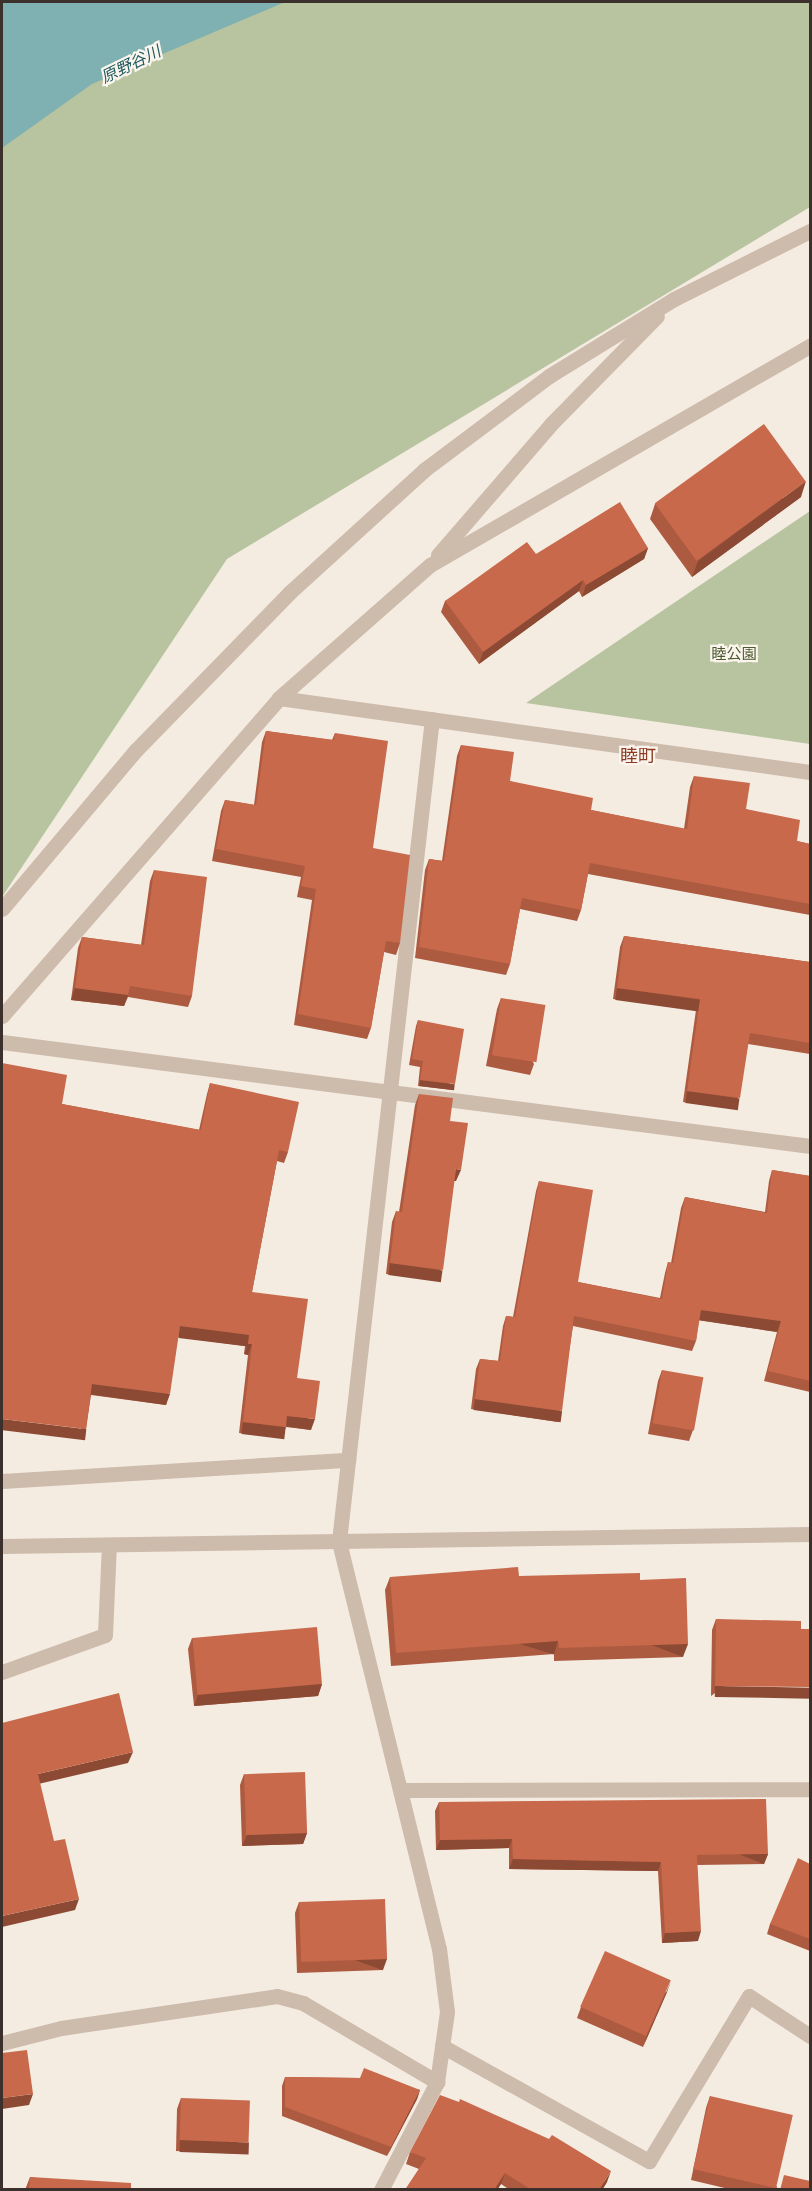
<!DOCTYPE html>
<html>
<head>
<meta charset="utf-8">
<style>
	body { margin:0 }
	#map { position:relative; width:812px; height:2191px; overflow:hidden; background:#f4ebe1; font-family:"Fira Sans","Noto Sans JP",sans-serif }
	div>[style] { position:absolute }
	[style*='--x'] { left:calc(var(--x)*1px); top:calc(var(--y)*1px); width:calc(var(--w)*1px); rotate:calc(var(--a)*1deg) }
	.green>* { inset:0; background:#b8c4a0 }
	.water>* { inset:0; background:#7fb0b2 }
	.minor>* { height:15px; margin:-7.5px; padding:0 7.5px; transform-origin:7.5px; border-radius:7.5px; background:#cdbbac }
	.wall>* { inset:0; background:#ac5a40 }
	.shaded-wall>* { inset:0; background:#8c4a34; transform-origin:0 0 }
	.building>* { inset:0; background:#c8694b; transform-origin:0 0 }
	span { translate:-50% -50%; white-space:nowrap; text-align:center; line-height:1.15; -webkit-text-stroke:4.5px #fbf5ee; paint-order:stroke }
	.park-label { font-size:15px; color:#4a5a2e }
	.water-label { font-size:16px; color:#1f5a5e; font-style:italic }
	.quarter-label { font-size:18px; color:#8c3b22 }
	.frame { position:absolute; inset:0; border:3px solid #3b302b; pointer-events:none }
</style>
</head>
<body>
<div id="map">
	<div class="green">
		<div style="clip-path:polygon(2px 2px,810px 2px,810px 207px,227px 559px,2px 897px)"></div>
		<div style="clip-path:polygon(810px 511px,810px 744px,526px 703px)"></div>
	</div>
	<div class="water">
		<div style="clip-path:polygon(2px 2px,285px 2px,92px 84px,2px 148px)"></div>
	</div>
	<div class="minor">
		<div style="--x:438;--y:555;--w:173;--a:-49.2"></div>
		<div style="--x:551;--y:424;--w:151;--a:-45.5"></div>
		<div style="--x:279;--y:698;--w:536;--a:7.93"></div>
		<div style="--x:2;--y:909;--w:208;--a:-49.9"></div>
		<div style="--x:136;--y:750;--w:219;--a:-45.7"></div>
		<div style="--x:289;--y:593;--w:183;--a:-42.3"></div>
		<div style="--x:424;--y:470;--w:156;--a:-36.9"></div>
		<div style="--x:549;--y:376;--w:147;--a:-31.6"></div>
		<div style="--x:674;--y:299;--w:152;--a:-26.6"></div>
		<div style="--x:2;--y:1016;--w:422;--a:-48.9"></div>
		<div style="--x:279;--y:698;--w:201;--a:-41.4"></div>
		<div style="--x:430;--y:565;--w:439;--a:-30"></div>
		<div style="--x:2;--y:1042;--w:815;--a:7.33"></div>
		<div style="--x:2;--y:1481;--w:347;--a:-3.5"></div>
		<div style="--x:2;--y:1546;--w:808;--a:-0.85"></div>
		<div style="--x:2;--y:1672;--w:109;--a:-19.8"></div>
		<div style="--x:105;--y:1635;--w:90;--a:-87.5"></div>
		<div style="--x:401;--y:1790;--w:409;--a:-0.1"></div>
		<div style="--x:2;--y:2043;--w:61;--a:-14.3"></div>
		<div style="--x:61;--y:2028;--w:218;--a:-8.4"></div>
		<div style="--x:277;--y:1996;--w:27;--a:15"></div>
		<div style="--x:303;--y:2003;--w:156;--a:30.5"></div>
		<div style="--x:442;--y:2046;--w:237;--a:29.1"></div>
		<div style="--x:649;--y:2161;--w:193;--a:-58.8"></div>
		<div style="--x:749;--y:1996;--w:73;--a:33.3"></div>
		<div style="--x:381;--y:2190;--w:122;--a:-62.6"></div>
		<div style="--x:437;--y:2082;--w:71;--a:-81.9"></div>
		<div style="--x:447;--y:2012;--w:64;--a:-97.2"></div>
		<div style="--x:439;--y:1949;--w:420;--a:-103.8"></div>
		<div style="--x:339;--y:1541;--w:827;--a:-83.55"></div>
	</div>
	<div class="wall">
		<div style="clip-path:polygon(801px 497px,692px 577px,650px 519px,655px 504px)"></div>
		<div style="clip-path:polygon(648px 548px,644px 559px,582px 597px,579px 591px,479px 664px,441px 612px,445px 601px,536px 554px)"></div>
		<div style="clip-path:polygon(266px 731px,332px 740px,335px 733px,373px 848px,400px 943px,396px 955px,384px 952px,371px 1028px,367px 1039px,294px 1025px,312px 900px,297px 897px,301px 877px,212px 861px,221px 811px,225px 800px,254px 805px,262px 742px)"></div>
		<div style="clip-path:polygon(461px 745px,510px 781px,591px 810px,684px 829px,690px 787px,694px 776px,797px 841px,810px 844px,810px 915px,588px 874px,581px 910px,577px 921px,520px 909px,510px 964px,506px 975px,415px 958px,425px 870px,429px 859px,442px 861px,457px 756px)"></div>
		<div style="clip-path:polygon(154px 870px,192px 996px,188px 1007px,128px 997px,124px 1006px,71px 1000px,78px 948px,82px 937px,141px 945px,150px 881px)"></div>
		<div style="clip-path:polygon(624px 936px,810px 962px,810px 1054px,748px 1044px,736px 1109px,683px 1102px,696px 1010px,613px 999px,620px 947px)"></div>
		<div style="clip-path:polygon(501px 998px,534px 1064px,530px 1075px,486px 1066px,497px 1009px)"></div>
		<div style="clip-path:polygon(418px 1020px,453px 1090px,418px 1086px,420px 1067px,409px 1065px,416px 1026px)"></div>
		<div style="clip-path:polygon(210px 1083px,288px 1152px,284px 1163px,277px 1161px,252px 1292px,297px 1378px,311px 1430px,286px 1427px,282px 1438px,239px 1433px,248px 1355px,244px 1354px,245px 1346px,178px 1337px,166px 1405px,91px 1395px,86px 1429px,82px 1440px,62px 1104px,199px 1130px,207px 1094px)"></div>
		<div style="clip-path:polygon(419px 1094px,450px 1121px,456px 1181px,454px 1181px,439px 1281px,386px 1274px,392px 1222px,396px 1211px,399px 1212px,415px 1105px)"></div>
		<div style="clip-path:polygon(772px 1170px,810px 1176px,810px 1392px,764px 1381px,777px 1332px,699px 1320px,696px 1341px,692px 1351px,573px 1326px,558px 1422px,471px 1409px,476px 1369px,480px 1359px,498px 1361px,503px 1326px,506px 1316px,513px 1317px,536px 1191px,539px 1181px,578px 1282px,660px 1298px,665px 1273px,668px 1262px,671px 1263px,681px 1208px,685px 1197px,765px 1212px,769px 1181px)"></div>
		<div style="clip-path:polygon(662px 1370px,693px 1430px,689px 1441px,648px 1434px,658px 1381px)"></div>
		<div style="clip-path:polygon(519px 1576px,640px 1580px,683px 1657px,554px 1661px,554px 1654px,391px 1666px,385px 1590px,390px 1577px)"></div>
		<div style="clip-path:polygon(716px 1619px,801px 1629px,711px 1696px,712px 1630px)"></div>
		<div style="clip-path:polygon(192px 1638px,322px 1684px,318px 1696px,194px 1706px,188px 1649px)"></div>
		<div style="clip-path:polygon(244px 1774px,307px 1833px,303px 1844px,242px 1846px,240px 1785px)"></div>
		<div style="clip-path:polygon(439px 1802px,768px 1854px,764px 1864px,697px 1865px,698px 1941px,662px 1943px,658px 1871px,509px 1869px,509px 1848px,436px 1850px,435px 1811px)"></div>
		<div style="clip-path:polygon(810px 1864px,810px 1951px,767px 1934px,770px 1924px)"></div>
		<div style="clip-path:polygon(299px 1902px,383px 1970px,297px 1973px,295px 1913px)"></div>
		<div style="clip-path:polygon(667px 1992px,643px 2047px,577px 2018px,581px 2007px)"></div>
		<div style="clip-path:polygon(285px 2077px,360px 2078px,420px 2090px,417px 2099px,387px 2156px,282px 2116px,282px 2086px)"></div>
		<div style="clip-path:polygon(710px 2096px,777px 2187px,776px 2190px,733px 2190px,691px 2180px,706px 2108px)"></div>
		<div style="clip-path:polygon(181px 2098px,245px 2154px,176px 2151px,177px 2109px)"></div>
		<div style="clip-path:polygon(410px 2152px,607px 2182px,602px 2190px,510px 2190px,501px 2184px,497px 2190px,405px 2190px,419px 2169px,406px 2164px)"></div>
		<div style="clip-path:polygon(30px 2177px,131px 2190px,25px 2190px)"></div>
	</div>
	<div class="shaded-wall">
		<div style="clip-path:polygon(806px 481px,801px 497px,692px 577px,698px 561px)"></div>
		<div style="clip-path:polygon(648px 548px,644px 559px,582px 597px,586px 585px)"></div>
		<div style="clip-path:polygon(583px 580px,579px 591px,479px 664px,483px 652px)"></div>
		<div style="clip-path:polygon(75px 988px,128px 995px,124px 1006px,71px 1000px)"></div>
		<div style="left:617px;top:988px;width:84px;height:12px;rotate:8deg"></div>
		<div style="left:420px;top:1080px;width:35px;height:6px;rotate:7deg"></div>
		<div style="left:687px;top:1091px;width:53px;height:12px;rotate:8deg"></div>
		<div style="clip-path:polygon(456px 1169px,461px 1170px,456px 1181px,452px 1181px)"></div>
		<div style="left:390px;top:1263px;width:53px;height:12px;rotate:8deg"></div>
		<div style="clip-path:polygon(701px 1310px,781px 1321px,777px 1332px,697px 1320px)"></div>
		<div style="left:180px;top:1326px;width:70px;height:12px;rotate:7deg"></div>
		<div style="clip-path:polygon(248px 1344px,252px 1344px,248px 1355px,244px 1354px)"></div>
		<div style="clip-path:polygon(92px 1384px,170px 1394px,166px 1405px,88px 1394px)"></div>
		<div style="left:475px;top:1399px;width:88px;height:11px;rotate:8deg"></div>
		<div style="clip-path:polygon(287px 1416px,315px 1419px,311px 1430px,283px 1426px)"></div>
		<div style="left:2px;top:1419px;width:85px;height:11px;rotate:7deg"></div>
		<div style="left:243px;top:1422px;width:43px;height:12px;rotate:7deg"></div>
		<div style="left:558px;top:1641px;width:14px;height:162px;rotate:107deg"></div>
		<div style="left:688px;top:1644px;width:14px;height:129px;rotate:111deg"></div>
		<div style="clip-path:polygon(322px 1684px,318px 1696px,194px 1706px,198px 1695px)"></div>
		<div style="left:715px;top:1686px;width:95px;height:11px;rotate:1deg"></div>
		<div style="clip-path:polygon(133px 1752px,128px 1763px,34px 1785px,38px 1774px)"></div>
		<div style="clip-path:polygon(307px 1833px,303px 1844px,242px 1846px,247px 1835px)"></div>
		<div style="clip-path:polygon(512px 1839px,509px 1848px,436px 1850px,440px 1840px)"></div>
		<div style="left:768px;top:1854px;width:11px;height:71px;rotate:112deg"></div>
		<div style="clip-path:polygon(513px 1859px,661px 1862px,658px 1871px,509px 1869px)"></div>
		<div style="clip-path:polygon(79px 1899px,75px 1910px,2px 1927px,2px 1916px)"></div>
		<div style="clip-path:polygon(701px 1931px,698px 1941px,662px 1943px,665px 1933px)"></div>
		<div style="left:387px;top:1959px;width:12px;height:86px;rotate:110deg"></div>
		<div style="clip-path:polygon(671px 1981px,667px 1992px,643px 2047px,647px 2036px)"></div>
		<div style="clip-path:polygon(420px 2090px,417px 2099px,387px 2156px,391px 2147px)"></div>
		<div style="clip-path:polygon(33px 2094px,29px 2105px,2px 2109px,2px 2098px)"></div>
		<div style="left:180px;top:2140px;width:69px;height:12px;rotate:2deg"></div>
		<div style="clip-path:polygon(611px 2171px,607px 2182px,602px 2190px,599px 2190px)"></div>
		<div style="clip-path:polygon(505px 2173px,501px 2184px,497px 2190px,494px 2190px)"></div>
	</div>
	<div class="building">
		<div style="left:764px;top:424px;width:71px;height:135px;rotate:54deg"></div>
		<div style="clip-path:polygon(620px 502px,648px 548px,586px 585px,583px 580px,483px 652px,445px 601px,527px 542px,536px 554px)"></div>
		<div style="clip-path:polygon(266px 731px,334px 740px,335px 733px,388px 741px,373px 848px,410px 855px,400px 943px,386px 941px,371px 1028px,298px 1014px,316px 889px,301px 886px,305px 866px,216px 849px,225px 800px,256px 805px)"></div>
		<div style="clip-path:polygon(461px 745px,514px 752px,510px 781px,593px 798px,591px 810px,687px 829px,694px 776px,750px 783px,746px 809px,800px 820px,797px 841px,810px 844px,810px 904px,590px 863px,581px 910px,522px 898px,510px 964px,419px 947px,429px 859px,444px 861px)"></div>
		<div style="clip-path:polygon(154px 870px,207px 877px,192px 996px,130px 986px,128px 995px,75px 988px,82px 937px,144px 945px)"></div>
		<div style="clip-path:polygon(624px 936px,810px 962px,810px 1043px,750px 1033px,740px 1098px,687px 1091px,700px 999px,617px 988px)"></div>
		<div style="left:501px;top:998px;width:45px;height:58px;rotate:9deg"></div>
		<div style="clip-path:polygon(418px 1020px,464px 1029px,455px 1084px,420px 1080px,423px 1061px,412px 1059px)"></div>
		<div style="clip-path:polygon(2px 1063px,67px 1075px,62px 1104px,201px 1130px,210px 1083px,299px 1102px,288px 1152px,279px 1150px,252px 1292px,308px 1299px,297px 1378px,320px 1381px,315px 1419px,287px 1416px,286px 1427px,243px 1422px,252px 1344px,248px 1344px,249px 1335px,180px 1326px,170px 1394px,92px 1384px,86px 1429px,2px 1419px)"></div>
		<div style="clip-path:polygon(419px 1094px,453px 1098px,450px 1121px,468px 1123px,461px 1170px,456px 1169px,443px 1270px,390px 1263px,396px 1211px,402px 1212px)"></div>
		<div style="clip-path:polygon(772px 1170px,810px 1176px,810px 1381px,768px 1371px,781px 1321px,701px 1310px,696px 1341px,574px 1316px,562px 1411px,475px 1399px,480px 1359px,500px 1361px,506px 1316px,515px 1317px,539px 1181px,593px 1190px,578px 1282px,662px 1299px,668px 1262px,673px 1263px,685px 1197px,767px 1213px)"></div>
		<div style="left:662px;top:1370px;width:42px;height:54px;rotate:10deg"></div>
		<div style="clip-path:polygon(518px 1567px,519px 1576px,640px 1573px,640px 1580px,686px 1578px,688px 1644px,559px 1648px,558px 1641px,396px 1653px,390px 1577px)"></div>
		<div style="clip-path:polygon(716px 1619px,801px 1621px,801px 1629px,810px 1629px,810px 1687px,715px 1686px)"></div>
		<div style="left:317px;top:1627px;width:57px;height:125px;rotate:85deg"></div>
		<div style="clip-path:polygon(119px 1693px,133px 1752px,38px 1774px,54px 1841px,65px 1839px,79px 1899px,2px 1916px,2px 1723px)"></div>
		<div style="left:305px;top:1772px;width:61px;height:61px;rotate:88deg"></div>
		<div style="clip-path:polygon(766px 1799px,768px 1854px,697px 1855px,701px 1931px,665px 1933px,661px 1862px,513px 1859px,512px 1839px,440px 1840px,439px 1802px)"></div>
		<div style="clip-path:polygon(798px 1858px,810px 1864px,810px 1939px,770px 1924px)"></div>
		<div style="left:385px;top:1899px;width:60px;height:86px;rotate:88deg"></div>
		<div style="left:605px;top:1951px;width:72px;height:61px;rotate:24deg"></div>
		<div style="clip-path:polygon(27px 2050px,33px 2094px,2px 2098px,2px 2053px)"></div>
		<div style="clip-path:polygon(364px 2068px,420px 2090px,391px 2147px,285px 2107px,285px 2077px,360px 2078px)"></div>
		<div style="clip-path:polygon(440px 2095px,459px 2102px,460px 2099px,549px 2139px,552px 2135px,611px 2171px,599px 2190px,532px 2190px,505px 2173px,494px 2190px,405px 2190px,426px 2158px,410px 2152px)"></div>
		<div style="left:710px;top:2096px;width:85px;height:75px;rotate:13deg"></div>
		<div style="left:181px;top:2098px;width:69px;height:42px;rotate:2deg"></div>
		<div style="clip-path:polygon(784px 2175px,810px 2181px,810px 2190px,780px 2190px)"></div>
		<div style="clip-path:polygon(30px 2177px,131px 2183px,131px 2190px,29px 2190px)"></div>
	</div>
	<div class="park-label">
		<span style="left:734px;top:655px">睦公園</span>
	</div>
	<div class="water-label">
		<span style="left:131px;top:65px;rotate:-26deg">原野谷川</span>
	</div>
	<div class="quarter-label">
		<span style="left:638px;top:756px">睦町</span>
	</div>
	<div class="frame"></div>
</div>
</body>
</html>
